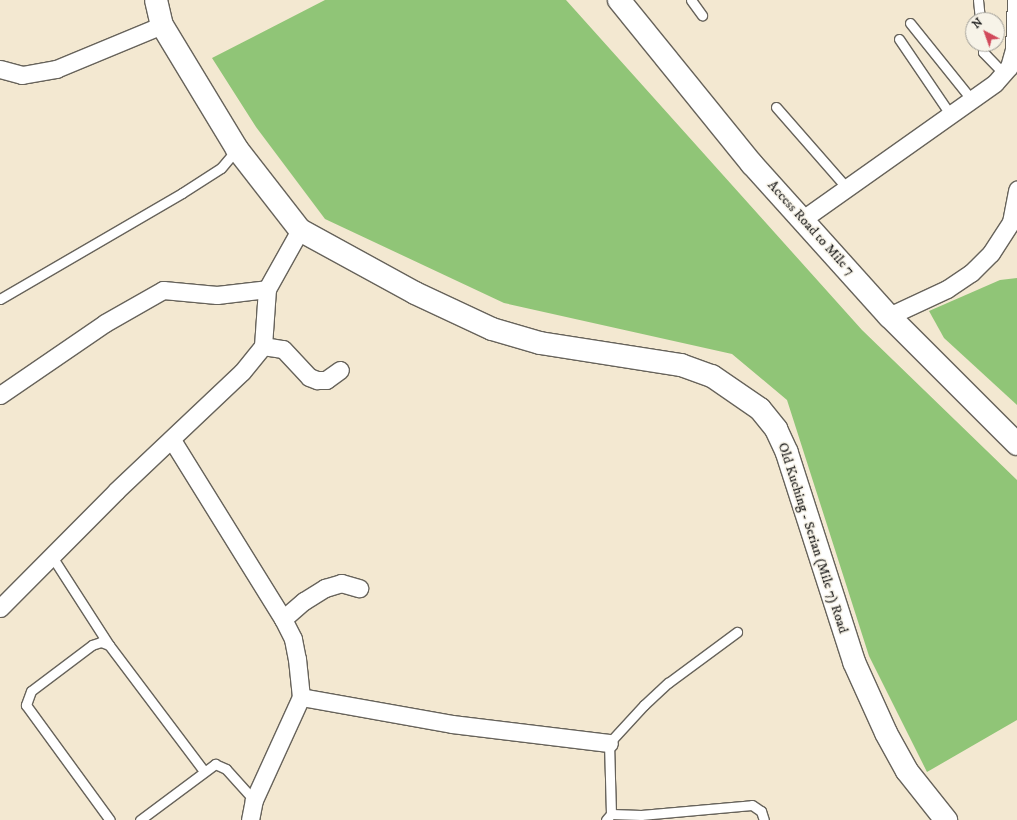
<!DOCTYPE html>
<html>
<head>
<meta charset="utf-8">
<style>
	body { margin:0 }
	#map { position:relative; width:1017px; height:820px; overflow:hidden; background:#f3e8d1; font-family:"IM FELL DW Pica",serif }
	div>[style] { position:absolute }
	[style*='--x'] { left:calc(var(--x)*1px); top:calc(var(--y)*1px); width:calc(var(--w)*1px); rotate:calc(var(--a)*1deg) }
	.green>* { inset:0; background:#90c577 }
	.roads { filter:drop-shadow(1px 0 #67635b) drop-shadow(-1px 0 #67635b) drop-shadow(0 1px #67635b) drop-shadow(0 -1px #67635b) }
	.service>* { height:9px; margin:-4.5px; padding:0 4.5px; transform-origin:4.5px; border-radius:4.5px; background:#fff }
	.minor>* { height:17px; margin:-8.5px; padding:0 8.5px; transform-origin:8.5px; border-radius:8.5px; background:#fff }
	.tertiary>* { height:22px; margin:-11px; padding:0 11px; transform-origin:11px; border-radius:11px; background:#fff }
	.secondary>* { height:22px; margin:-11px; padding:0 11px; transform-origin:11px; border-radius:11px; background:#fff }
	span { translate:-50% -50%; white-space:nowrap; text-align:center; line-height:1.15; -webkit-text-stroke:3px #f7f3e8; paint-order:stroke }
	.street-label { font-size:14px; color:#1c1c1c }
	.north { position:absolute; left:965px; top:12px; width:40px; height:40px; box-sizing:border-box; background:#f7f3e8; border:1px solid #9f9d96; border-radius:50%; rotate:319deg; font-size:11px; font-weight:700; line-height:16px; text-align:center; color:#1c1c1c }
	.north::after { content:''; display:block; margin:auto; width:14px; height:18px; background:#d1495b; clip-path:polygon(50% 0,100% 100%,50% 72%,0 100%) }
</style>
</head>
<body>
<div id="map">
	<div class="green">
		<div style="clip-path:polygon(325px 0,566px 0,862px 330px,1017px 480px,1017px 720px,927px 772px,869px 656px,787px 400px,732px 354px,504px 303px,325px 219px,256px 127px,212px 58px)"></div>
		<div style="clip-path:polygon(1017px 278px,1017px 405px,944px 338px,929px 311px,1000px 280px)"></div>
	</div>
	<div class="roads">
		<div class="service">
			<div style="--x:691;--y:0;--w:19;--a:54"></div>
			<div style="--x:978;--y:0;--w:20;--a:84"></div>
			<div style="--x:910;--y:23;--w:99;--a:51.2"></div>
			<div style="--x:899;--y:39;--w:91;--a:55.8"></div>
			<div style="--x:983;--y:44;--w:8;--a:90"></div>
			<div style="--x:983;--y:52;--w:29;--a:46"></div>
			<div style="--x:776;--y:107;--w:108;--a:48.8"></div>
			<div style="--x:0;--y:299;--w:211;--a:-30.2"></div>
			<div style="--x:182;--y:193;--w:46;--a:-32.7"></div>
			<div style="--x:221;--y:168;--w:25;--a:-50"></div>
			<div style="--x:51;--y:555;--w:107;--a:57.2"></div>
			<div style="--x:109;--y:645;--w:158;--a:53"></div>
			<div style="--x:109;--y:645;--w:9;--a:-159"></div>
			<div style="--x:101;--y:642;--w:9;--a:162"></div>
			<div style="--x:92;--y:645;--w:76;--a:143"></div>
			<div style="--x:31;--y:691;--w:15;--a:110"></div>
			<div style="--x:26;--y:705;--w:142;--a:53.9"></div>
			<div style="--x:611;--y:814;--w:30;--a:2"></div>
			<div style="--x:641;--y:815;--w:111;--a:-5.1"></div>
			<div style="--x:752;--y:805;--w:11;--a:34"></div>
			<div style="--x:761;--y:811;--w:9;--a:72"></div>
			<div style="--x:140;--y:820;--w:94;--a:-36.7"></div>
			<div style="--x:215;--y:764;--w:12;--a:24"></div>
			<div style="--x:226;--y:769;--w:42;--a:47.9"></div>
			<div style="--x:606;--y:820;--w:8;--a:-50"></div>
			<div style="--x:611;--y:814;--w:71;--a:-91.6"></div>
			<div style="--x:609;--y:743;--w:52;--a:-47.4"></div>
			<div style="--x:644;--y:705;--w:33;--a:-43"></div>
			<div style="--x:668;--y:683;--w:86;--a:-36.5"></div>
		</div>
		<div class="minor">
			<div style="--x:0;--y:69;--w:23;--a:15"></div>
			<div style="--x:22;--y:75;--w:35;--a:-10"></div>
			<div style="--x:56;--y:69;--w:115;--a:-22.5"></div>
			<div style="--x:803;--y:219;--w:235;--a:-35.3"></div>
			<div style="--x:995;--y:83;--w:21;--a:-49"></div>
			<div style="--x:1009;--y:67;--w:18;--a:-74"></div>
			<div style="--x:1014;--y:50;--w:50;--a:-87.7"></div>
			<div style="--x:889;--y:316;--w:64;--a:-25"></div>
			<div style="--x:947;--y:289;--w:29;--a:-34"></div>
			<div style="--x:971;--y:273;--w:28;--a:-45"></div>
			<div style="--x:991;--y:253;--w:37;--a:-57"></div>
			<div style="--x:1011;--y:222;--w:33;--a:-79"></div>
			<div style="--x:263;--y:346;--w:20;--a:9"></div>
			<div style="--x:283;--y:349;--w:38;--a:47"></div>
			<div style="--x:309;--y:377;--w:9;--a:21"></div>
			<div style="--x:317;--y:380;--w:9;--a:0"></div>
			<div style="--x:326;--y:380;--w:17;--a:-36"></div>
			<div style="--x:0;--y:395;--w:127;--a:-34.4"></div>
			<div style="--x:105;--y:323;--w:67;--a:-29.6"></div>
			<div style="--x:163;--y:290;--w:54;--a:5.3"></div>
			<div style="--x:217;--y:295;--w:50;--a:-6.8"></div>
			<div style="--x:172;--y:440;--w:211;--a:58.2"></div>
			<div style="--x:283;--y:619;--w:22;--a:63"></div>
			<div style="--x:293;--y:639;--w:20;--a:79"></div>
			<div style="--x:297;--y:659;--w:38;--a:84"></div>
			<div style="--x:301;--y:697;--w:153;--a:10.1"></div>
			<div style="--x:452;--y:724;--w:158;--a:6.9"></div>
			<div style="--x:0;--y:608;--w:165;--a:-45.2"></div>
			<div style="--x:116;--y:491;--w:173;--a:-43.4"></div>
			<div style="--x:242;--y:372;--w:33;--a:-51"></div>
			<div style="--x:263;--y:346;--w:57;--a:-86"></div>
			<div style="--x:267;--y:289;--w:68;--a:-60.8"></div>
			<div style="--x:283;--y:619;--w:28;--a:-41"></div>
			<div style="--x:304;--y:601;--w:25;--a:-32"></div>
			<div style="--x:325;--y:588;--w:17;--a:-17"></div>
			<div style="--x:341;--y:583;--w:19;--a:16"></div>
			<div style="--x:250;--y:820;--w:20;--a:-79"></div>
			<div style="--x:254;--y:800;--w:113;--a:-65.5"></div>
		</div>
		<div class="tertiary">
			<div style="--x:156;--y:0;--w:26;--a:77"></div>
			<div style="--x:162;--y:25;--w:145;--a:58.8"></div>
			<div style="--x:237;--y:149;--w:103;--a:52.1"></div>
			<div style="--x:300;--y:230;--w:131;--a:28.7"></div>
			<div style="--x:415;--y:293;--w:85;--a:25.1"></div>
			<div style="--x:492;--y:329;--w:50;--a:16.3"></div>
			<div style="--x:540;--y:343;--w:143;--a:8.9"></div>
			<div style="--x:681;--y:365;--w:33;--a:20"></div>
			<div style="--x:712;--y:376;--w:58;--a:34.5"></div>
			<div style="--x:760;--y:409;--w:26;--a:51"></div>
			<div style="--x:776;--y:429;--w:26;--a:65"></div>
			<div style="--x:787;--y:453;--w:219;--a:72.2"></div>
			<div style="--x:854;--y:662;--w:78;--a:65.7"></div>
			<div style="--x:886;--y:733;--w:43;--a:61.1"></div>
			<div style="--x:907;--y:771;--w:63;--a:51.5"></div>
		</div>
		<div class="secondary">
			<div style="--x:619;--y:0;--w:211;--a:51"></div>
			<div style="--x:752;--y:164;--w:205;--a:48"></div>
			<div style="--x:889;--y:316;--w:181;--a:45"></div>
		</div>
	</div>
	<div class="street-label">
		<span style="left:811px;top:228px;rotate:48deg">Access Road to Mile 7</span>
		<span style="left:813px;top:538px;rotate:72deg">Old Kuching - Serian (Mile 7) Road</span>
	</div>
	<div class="north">N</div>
</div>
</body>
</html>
